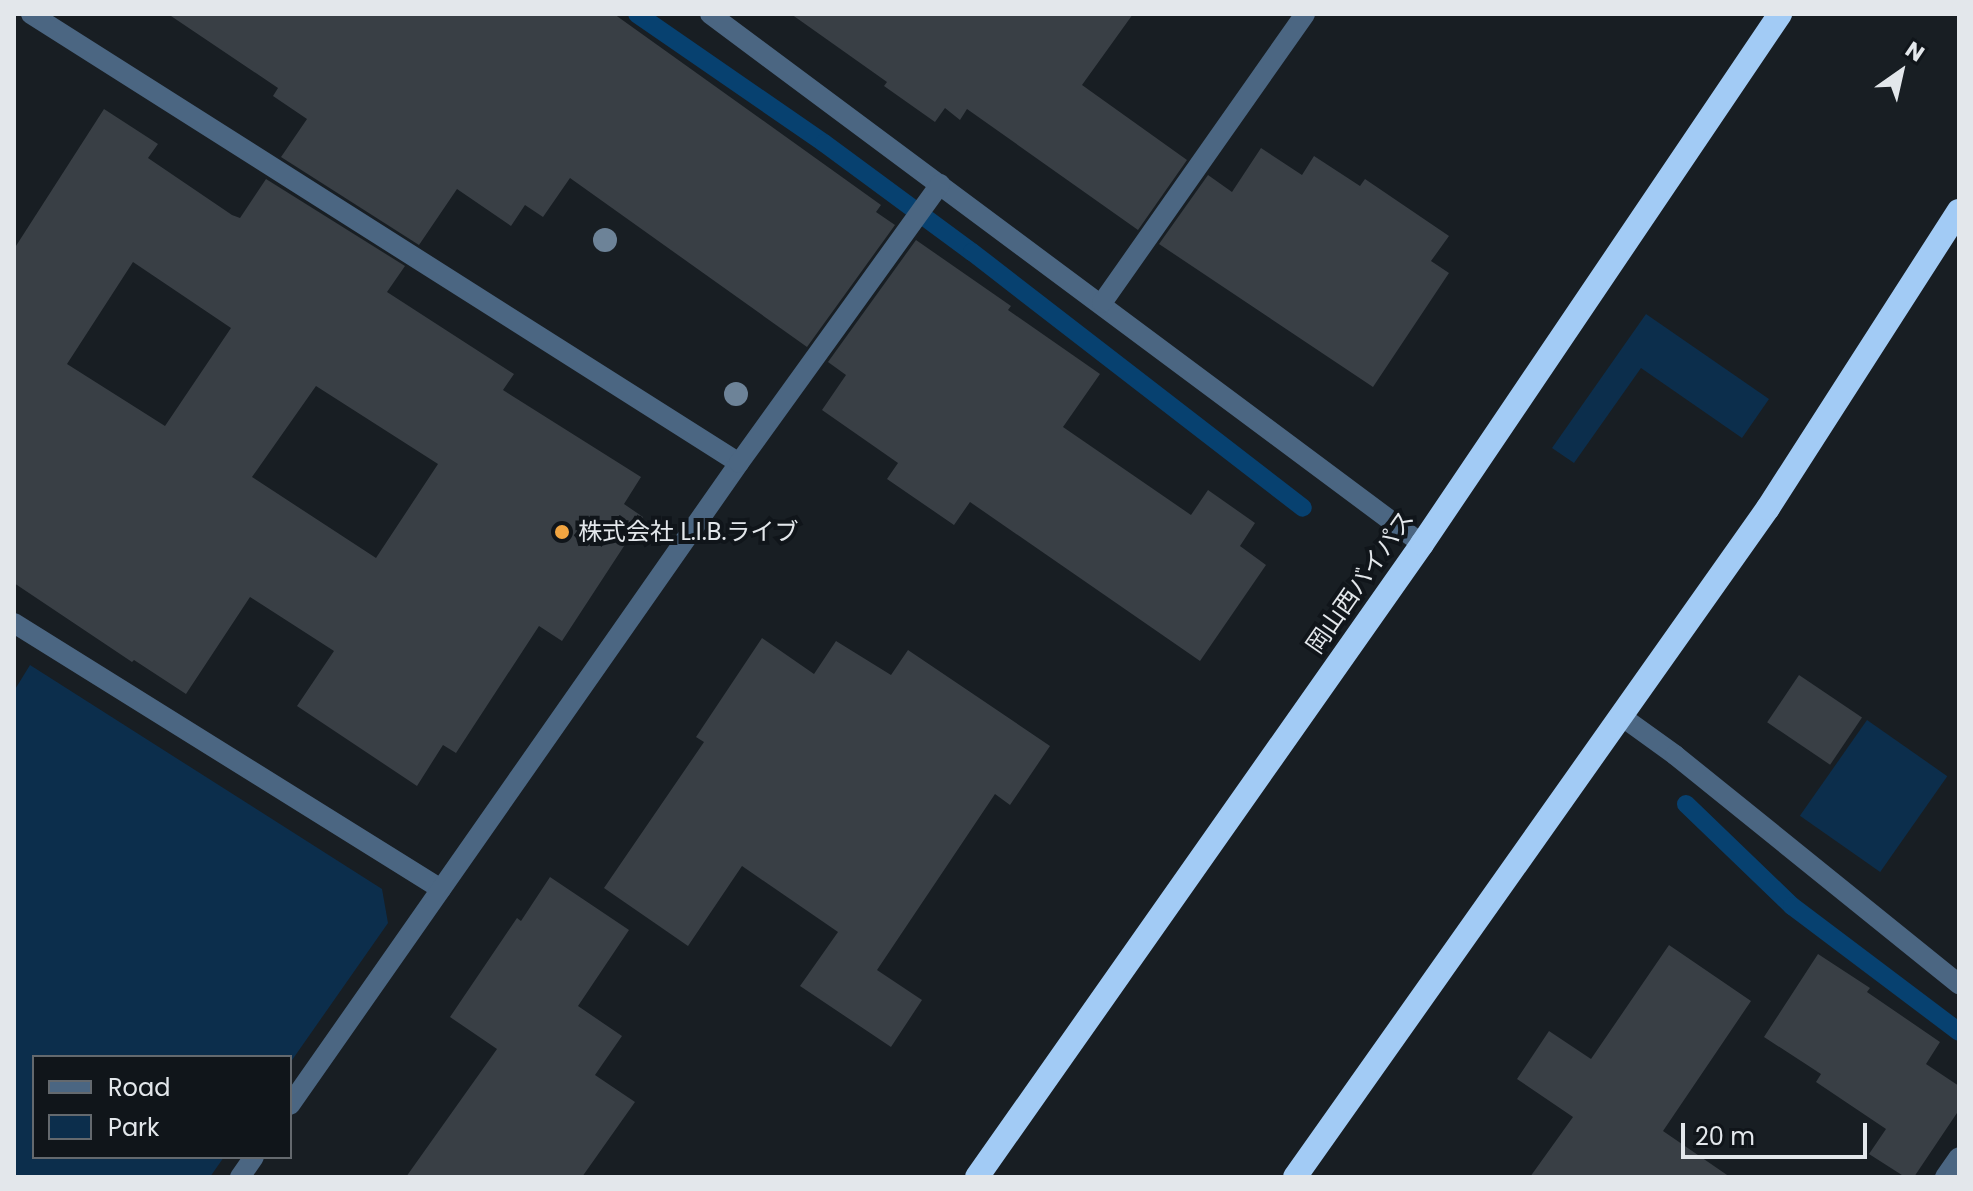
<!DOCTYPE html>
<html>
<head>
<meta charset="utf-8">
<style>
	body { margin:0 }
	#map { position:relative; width:1973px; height:1191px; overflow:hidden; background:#181e23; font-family:Poppins,"Noto Sans JP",sans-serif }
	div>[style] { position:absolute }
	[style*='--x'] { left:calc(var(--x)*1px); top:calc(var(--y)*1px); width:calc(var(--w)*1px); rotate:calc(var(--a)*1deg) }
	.green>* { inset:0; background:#0c2e4c; transform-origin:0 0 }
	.stream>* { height:18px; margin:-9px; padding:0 9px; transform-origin:9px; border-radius:9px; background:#074170 }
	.building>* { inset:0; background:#393f45; transform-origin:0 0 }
	.minor>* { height:20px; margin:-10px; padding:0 10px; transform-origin:10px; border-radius:10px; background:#4b6682 }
	.highway>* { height:24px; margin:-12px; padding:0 12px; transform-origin:12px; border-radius:12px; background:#a2cbf5 }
	.trees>* { width:24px; height:24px; margin:-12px; border-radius:50%; background:#6d8398 }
	.dots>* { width:22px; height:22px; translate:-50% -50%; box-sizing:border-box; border:4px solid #10151a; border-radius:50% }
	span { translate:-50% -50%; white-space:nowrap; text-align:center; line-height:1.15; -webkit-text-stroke:8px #10151a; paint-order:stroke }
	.poi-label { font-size:24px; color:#e3e7eb }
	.left { translate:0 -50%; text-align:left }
	.street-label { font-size:24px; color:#e3e7eb }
	.frame { position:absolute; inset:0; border:16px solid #e3e7eb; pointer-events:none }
	.legend { position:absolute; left:32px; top:1055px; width:260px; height:104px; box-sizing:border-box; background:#10151a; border:2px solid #64696e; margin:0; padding:10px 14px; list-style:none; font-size:24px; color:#e3e7eb }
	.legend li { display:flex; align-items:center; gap:16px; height:40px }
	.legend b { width:40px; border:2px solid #64696e }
	.north { position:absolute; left:1861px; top:32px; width:80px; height:80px; -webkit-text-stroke:6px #10151a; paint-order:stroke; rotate:34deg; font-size:22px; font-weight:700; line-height:32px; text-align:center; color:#e3e7eb }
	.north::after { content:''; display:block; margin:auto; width:28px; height:36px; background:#e3e7eb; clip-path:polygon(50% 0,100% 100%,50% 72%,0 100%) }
	.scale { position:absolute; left:1681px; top:1123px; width:186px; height:36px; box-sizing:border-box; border:4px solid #e3e7eb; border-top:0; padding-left:10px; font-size:24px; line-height:28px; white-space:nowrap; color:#e3e7eb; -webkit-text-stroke:6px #10151a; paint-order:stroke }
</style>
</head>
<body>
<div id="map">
	<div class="green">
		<div style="clip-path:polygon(1646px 314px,1769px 399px,1742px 438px,1641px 368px,1574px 463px,1552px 448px)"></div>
		<div style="clip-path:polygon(30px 665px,382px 889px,388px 923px,290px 1063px,290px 1057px,34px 1057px,34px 1157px,224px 1157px,210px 1177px,14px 1177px,14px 691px)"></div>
		<div style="left:1867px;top:720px;width:98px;height:117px;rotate:35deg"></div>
	</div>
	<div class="stream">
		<div style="--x:637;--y:14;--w:227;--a:34.6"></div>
		<div style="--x:824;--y:143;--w:184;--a:36.4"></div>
		<div style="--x:972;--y:252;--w:418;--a:37.7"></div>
		<div style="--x:1686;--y:804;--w:147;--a:43.9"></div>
		<div style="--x:1792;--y:906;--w:209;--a:37"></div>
	</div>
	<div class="building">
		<div style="clip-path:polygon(168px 14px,614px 14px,881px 205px,876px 212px,895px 225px,807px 347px,570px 178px,543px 217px,525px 205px,511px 226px,457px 189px,419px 245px,281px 157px,307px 119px,273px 96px,278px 88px)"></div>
		<div style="clip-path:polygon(791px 14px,1133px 14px,1082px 85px,1187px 160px,1138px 230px,967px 109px,960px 120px,945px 108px,935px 122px,884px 86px,887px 82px)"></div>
		<div style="clip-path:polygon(evenodd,104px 109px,158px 144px,148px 158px,232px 215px,240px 218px,266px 179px,405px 266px,387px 292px,514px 374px,503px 390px,641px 477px,624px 504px,643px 517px,562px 641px,539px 626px,456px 753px,443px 745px,417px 786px,297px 706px,334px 651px,250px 597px,186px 694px,134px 660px,132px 662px,14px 583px,14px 249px,104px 109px,133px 262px,231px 328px,165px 426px,67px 364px,133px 262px,104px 109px,316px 386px,438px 464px,376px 558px,252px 477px,316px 386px)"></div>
		<div style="clip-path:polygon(1261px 148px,1302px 175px,1314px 156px,1360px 186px,1365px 179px,1449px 236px,1431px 261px,1449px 273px,1373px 387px,1159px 244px,1208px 175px,1232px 192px)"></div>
		<div style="clip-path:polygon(916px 240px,1011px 306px,1008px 310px,1100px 374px,1063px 427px,1191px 515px,1208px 490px,1255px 523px,1240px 546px,1266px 565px,1200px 661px,970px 502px,954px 525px,887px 479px,898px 463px,822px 410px,846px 375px,828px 362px)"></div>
		<div style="clip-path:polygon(762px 638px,814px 674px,836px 641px,891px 675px,908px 650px,1050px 746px,1010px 805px,995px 794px,877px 970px,922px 1000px,891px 1047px,800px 986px,838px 932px,742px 866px,688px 946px,604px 888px,704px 742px,696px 737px)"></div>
		<div style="left:1799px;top:675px;width:76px;height:57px;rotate:34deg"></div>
		<div style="clip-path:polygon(550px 877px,629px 930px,578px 1006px,622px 1036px,595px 1075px,635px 1102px,582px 1177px,406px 1177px,497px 1049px,450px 1017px,517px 918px,521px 921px)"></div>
		<div style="clip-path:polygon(1669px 945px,1751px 1001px,1663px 1131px,1730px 1177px,1530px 1177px,1573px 1117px,1517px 1079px,1549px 1031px,1591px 1059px)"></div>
		<div style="clip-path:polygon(1818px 954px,1870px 988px,1867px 992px,1940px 1042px,1926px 1064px,1959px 1086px,1959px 1110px,1914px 1177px,1905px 1177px,1869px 1154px,1886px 1129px,1816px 1082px,1821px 1074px,1764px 1037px)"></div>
	</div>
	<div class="minor">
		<div style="--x:31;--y:14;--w:838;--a:32.38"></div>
		<div style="--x:710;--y:14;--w:888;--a:36.66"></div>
		<div style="--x:1102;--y:303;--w:353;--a:-54.9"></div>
		<div style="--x:14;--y:623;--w:503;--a:31.92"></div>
		<div style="--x:1621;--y:716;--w:67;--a:35.8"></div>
		<div style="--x:1675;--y:755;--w:365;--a:38.9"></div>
		<div style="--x:290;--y:1105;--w:783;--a:-55.03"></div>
		<div style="--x:739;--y:463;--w:344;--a:-54.2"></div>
		<div style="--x:240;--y:1177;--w:24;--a:-55"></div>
		<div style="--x:1945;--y:1177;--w:24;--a:-55"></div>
	</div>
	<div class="highway">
		<div style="--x:977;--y:1177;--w:774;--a:-54.89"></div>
		<div style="--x:1422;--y:544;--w:640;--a:-55.96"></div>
		<div style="--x:1295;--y:1177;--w:819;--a:-54.74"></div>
		<div style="--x:1768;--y:508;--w:353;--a:-57.3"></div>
	</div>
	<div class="trees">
		<div style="left:605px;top:240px"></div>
		<div style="left:736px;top:394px"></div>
	</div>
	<div class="dots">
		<div style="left:562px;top:532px;background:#f2a541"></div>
	</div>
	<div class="poi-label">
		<span class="left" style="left:578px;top:532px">株式会社 L.I.B.ライブ</span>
	</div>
	<div class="street-label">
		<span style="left:1360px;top:582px;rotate:-55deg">岡山西バイパス</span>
	</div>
	<div class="frame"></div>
	<ul class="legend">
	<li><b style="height:10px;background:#4b6682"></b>Road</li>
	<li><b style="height:22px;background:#0c2e4c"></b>Park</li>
	</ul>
	<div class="north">N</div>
	<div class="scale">20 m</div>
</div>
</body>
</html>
